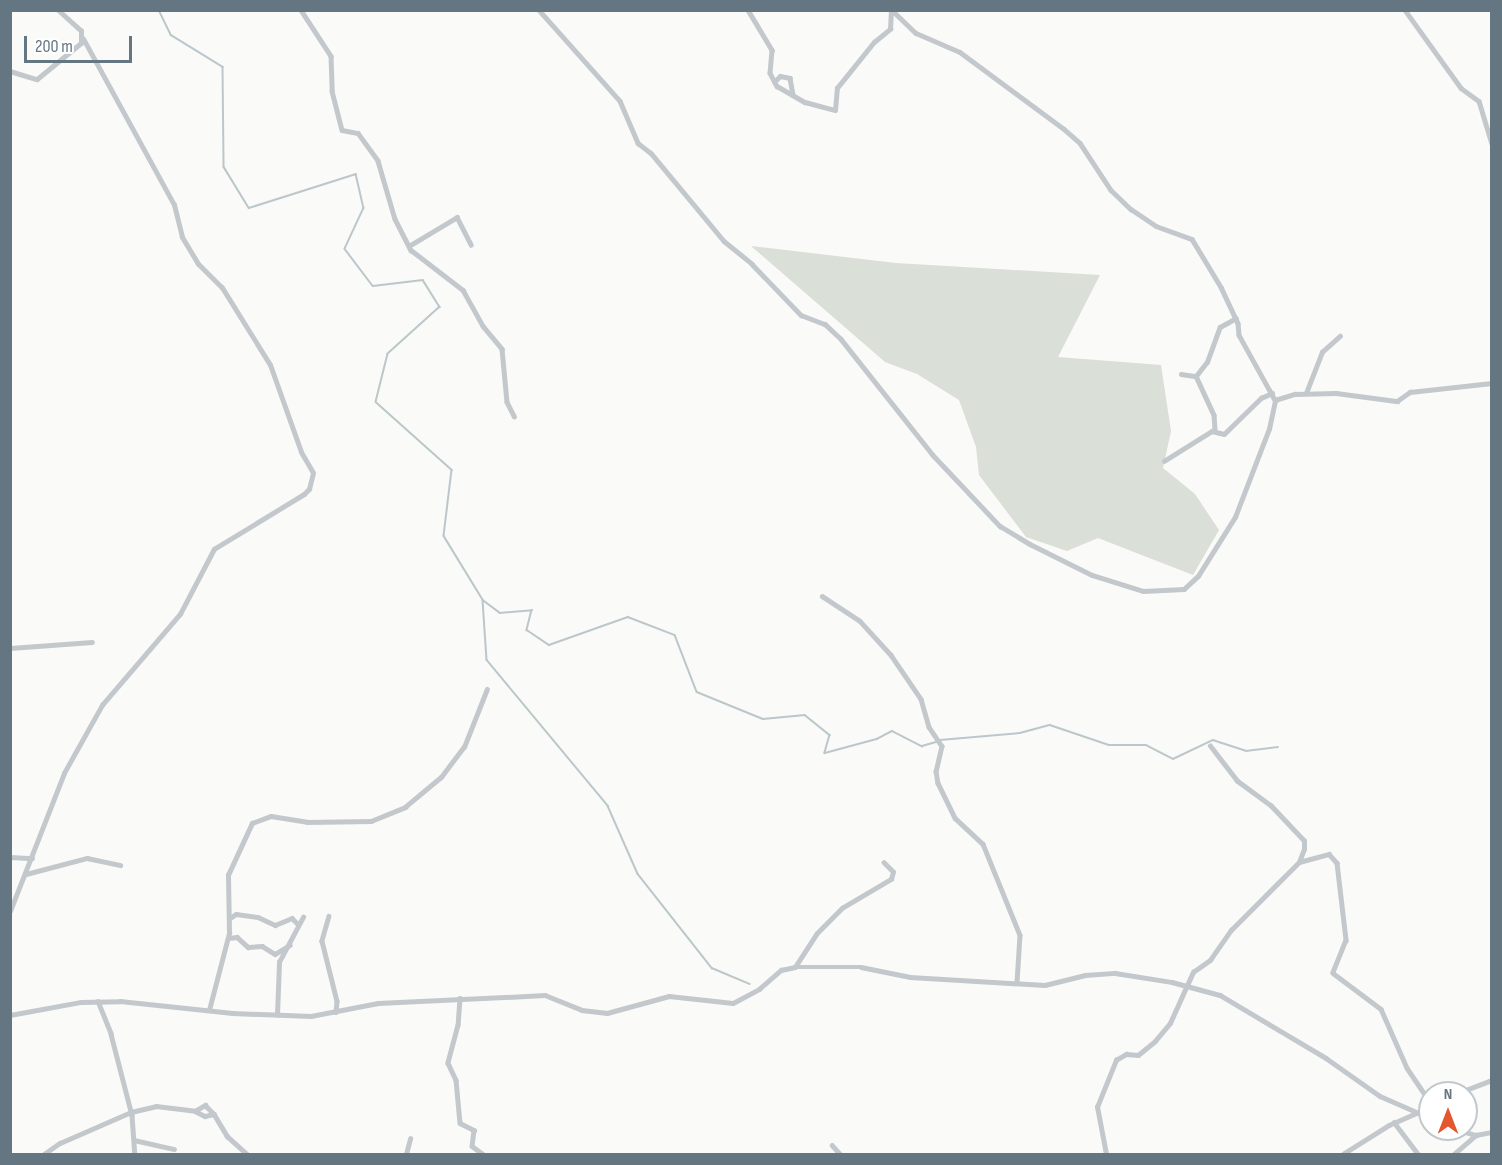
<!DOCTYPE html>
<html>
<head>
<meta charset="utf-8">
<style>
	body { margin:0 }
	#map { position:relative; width:1502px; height:1165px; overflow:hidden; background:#fafaf8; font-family:"Sofia Sans Condensed",sans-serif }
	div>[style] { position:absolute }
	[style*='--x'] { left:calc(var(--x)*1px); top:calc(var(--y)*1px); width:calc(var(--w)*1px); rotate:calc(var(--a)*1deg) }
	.green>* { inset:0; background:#dadfd7 }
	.stream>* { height:1.5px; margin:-0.75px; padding:0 0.75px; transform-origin:0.75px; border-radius:0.75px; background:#bbc7cb }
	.minor>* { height:4.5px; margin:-2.25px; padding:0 2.25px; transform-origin:2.25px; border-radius:2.25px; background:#c3c8cc }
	span { translate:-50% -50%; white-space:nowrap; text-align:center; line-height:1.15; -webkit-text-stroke:6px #fff; paint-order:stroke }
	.frame { position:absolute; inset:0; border:12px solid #657683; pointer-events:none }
	.north { position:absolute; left:1418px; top:1081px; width:60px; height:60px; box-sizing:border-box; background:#fff; border:2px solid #c1c8cd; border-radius:50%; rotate:0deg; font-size:16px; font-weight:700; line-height:24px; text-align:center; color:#657683 }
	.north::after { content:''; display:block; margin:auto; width:21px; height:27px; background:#e4572e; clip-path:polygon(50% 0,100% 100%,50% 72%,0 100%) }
	.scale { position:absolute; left:24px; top:36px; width:108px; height:27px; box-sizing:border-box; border:3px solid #657683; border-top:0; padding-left:8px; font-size:18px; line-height:21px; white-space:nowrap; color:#657683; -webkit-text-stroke:4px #fff; paint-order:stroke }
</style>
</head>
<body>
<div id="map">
	<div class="green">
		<div style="clip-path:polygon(751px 246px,896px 263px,1100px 275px,1058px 357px,1161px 365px,1171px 431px,1163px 468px,1195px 494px,1219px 530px,1193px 575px,1098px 538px,1067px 551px,1026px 537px,979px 475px,976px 447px,959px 400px,917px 374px,885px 362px)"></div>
	</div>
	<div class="stream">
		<div style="--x:159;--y:10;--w:28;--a:64"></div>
		<div style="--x:171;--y:35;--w:61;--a:31.6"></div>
		<div style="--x:223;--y:67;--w:100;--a:89.4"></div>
		<div style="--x:224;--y:167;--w:48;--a:58.6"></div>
		<div style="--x:249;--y:208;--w:112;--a:-17.6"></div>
		<div style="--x:356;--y:174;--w:35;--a:77"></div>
		<div style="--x:364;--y:208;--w:45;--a:114.9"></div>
		<div style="--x:345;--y:249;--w:46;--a:52.9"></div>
		<div style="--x:373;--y:286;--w:50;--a:-6.8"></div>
		<div style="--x:423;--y:280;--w:32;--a:58"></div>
		<div style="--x:440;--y:307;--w:70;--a:137.9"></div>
		<div style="--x:388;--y:354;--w:49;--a:104"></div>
		<div style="--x:376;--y:402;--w:102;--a:41.8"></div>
		<div style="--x:452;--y:470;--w:66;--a:96.9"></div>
		<div style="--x:444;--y:536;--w:75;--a:58.6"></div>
		<div style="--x:483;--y:600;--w:21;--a:37"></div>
		<div style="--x:500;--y:613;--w:32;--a:-5"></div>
		<div style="--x:532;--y:610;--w:21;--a:104"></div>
		<div style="--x:527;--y:630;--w:27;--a:34"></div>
		<div style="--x:549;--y:645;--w:84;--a:-19.5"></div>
		<div style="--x:628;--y:617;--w:50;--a:21"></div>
		<div style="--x:675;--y:635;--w:61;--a:68.9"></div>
		<div style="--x:697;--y:692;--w:71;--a:22.2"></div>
		<div style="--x:763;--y:719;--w:42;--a:-5.4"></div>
		<div style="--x:805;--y:715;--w:32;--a:39"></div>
		<div style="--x:830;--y:735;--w:19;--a:106"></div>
		<div style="--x:825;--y:753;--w:54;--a:-15.1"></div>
		<div style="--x:877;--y:739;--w:17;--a:-28"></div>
		<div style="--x:892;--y:731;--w:34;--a:27"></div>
		<div style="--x:922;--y:746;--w:15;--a:-16"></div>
		<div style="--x:483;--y:600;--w:60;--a:86.2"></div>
		<div style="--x:487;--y:660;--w:190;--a:50.3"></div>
		<div style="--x:608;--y:806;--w:74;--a:66.2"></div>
		<div style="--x:638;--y:874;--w:120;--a:51.8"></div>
		<div style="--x:712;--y:968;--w:41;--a:22.8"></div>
		<div style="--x:940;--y:740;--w:80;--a:-5"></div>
		<div style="--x:1020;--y:733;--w:31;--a:-15"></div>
		<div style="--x:1050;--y:725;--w:62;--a:18.7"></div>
		<div style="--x:1109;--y:745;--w:37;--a:0"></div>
		<div style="--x:1146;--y:745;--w:30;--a:27"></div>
		<div style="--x:1173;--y:759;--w:44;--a:-25.4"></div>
		<div style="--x:1213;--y:740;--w:35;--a:18"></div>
		<div style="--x:1246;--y:751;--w:32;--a:-7"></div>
	</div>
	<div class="minor">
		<div style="--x:301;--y:10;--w:55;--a:56.9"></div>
		<div style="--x:331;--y:56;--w:35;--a:88"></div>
		<div style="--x:332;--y:91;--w:40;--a:75.6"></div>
		<div style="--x:342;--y:130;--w:16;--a:11"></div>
		<div style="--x:358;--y:133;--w:34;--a:54"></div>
		<div style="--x:378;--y:161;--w:60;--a:73.7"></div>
		<div style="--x:395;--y:219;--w:35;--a:63"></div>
		<div style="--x:411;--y:250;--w:66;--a:37.6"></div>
		<div style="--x:463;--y:290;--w:41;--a:60.9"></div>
		<div style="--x:483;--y:326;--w:30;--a:50"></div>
		<div style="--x:502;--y:349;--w:53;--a:84.6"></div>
		<div style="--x:507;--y:402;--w:16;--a:63"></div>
		<div style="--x:539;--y:10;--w:122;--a:48.3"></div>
		<div style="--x:620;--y:101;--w:46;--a:66.8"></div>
		<div style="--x:638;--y:143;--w:16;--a:38"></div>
		<div style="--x:651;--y:153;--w:114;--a:50.3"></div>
		<div style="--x:724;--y:241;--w:36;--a:39"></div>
		<div style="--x:752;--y:264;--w:71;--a:46.1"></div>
		<div style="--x:801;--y:315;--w:26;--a:21"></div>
		<div style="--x:825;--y:324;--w:22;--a:43"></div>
		<div style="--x:841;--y:339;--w:148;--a:51.6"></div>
		<div style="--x:933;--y:455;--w:98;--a:46.7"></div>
		<div style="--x:1000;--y:526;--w:35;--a:31"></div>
		<div style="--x:1030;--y:544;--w:69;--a:26.6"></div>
		<div style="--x:1092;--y:575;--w:53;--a:17.4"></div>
		<div style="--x:1143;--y:591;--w:41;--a:-2.8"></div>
		<div style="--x:1184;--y:589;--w:19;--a:-43"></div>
		<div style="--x:1198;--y:576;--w:70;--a:-57.9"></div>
		<div style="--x:1235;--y:517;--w:94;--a:-68.9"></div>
		<div style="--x:1269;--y:429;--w:30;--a:-78"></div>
		<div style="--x:748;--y:10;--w:47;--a:59"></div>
		<div style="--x:772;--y:50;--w:23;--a:95"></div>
		<div style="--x:770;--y:73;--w:15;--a:62"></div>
		<div style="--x:777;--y:86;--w:32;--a:30"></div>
		<div style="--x:805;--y:102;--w:31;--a:15"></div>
		<div style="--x:835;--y:110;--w:22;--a:-85"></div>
		<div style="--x:837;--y:88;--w:59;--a:-51.2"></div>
		<div style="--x:874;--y:42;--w:21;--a:-39"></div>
		<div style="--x:890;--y:29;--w:19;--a:-87"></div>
		<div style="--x:892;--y:10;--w:33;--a:44"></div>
		<div style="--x:916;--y:33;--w:48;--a:23.4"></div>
		<div style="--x:960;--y:52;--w:129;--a:36.5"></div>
		<div style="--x:1064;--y:129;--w:21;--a:41"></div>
		<div style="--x:1080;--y:143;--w:56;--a:56.6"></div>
		<div style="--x:1111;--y:190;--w:28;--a:44"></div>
		<div style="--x:1131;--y:209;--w:30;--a:34"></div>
		<div style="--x:1156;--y:226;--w:38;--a:20"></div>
		<div style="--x:1192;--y:239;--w:56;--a:58.9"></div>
		<div style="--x:1221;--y:287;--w:40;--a:65"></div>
		<div style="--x:1238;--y:323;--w:12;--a:85"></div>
		<div style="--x:1239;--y:335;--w:74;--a:61"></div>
		<div style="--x:1275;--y:400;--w:21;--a:-17"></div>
		<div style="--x:1295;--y:394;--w:41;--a:-1.4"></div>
		<div style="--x:1336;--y:393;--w:62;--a:7.5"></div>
		<div style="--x:1397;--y:401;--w:16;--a:-35"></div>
		<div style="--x:1410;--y:392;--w:82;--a:-6.3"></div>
		<div style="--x:1405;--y:10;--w:96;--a:54.3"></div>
		<div style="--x:1461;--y:88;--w:22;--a:36"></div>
		<div style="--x:1479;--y:101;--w:45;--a:73.2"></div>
		<div style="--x:10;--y:71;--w:28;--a:17"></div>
		<div style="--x:37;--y:79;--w:57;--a:-39.3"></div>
		<div style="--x:81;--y:43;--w:12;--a:-90"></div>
		<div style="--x:81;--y:31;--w:31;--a:-138"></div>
		<div style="--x:774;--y:82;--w:8;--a:-45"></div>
		<div style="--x:780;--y:76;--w:10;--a:11"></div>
		<div style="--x:790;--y:78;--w:17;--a:80"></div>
		<div style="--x:409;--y:246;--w:56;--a:-31.1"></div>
		<div style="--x:457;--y:217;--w:31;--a:63"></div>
		<div style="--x:1181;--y:374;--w:15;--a:8"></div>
		<div style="--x:1196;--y:376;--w:18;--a:-52"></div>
		<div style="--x:1207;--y:362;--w:37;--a:-70"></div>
		<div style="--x:1220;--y:327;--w:18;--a:-29"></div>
		<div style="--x:1196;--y:376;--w:43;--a:65.2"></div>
		<div style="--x:1214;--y:415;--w:15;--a:86"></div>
		<div style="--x:1306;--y:393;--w:44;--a:-68.7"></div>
		<div style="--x:1322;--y:352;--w:24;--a:-42"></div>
		<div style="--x:1164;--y:461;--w:57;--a:-32"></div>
		<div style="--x:1212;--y:431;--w:12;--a:14"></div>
		<div style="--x:1224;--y:434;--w:52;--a:-44.2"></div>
		<div style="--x:1261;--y:398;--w:12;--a:-24"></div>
		<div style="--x:822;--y:596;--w:45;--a:33.3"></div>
		<div style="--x:860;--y:621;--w:46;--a:47.6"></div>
		<div style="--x:891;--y:655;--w:53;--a:55.7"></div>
		<div style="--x:921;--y:699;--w:29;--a:74"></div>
		<div style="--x:929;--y:727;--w:23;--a:56"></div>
		<div style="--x:942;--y:746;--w:26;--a:103"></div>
		<div style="--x:936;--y:771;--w:12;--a:81"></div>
		<div style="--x:938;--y:783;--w:39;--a:64"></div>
		<div style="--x:955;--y:818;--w:38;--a:43"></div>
		<div style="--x:983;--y:844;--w:98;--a:67.9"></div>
		<div style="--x:1020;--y:935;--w:48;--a:93.6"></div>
		<div style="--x:10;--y:648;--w:82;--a:-4.2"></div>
		<div style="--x:10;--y:857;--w:22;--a:3"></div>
		<div style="--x:1299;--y:862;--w:31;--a:-15"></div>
		<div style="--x:1329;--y:854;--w:12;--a:48"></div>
		<div style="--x:1337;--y:863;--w:78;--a:83.3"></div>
		<div style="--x:1346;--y:940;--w:35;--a:112"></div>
		<div style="--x:1333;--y:973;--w:60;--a:36.9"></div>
		<div style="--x:1381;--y:1009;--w:64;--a:66.2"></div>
		<div style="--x:1407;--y:1068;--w:41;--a:55.9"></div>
		<div style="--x:26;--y:874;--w:63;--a:-14.7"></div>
		<div style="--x:87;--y:858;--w:34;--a:12"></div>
		<div style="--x:10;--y:911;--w:148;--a:-68.6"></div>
		<div style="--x:64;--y:773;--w:78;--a:-60.8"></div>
		<div style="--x:102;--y:705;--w:120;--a:-49.4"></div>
		<div style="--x:180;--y:614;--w:73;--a:-62.4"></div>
		<div style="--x:214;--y:549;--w:105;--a:-31.4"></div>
		<div style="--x:304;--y:494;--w:7;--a:-45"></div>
		<div style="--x:309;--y:489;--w:16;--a:-76"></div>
		<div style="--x:313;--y:473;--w:24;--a:-120"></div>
		<div style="--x:301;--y:452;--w:92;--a:-109.6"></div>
		<div style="--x:270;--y:365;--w:91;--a:-121.9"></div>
		<div style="--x:222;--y:288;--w:34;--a:-135"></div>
		<div style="--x:198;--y:264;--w:31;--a:-121"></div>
		<div style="--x:182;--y:237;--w:33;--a:-104"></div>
		<div style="--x:174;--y:205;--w:189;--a:-118.7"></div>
		<div style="--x:329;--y:916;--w:26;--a:106"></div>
		<div style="--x:322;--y:941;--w:62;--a:76"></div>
		<div style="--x:337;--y:1001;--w:11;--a:95"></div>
		<div style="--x:230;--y:918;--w:7;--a:-34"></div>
		<div style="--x:236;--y:914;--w:22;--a:8"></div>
		<div style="--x:258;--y:917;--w:19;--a:25"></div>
		<div style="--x:275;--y:925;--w:18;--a:-22"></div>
		<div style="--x:292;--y:918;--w:8;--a:45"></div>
		<div style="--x:228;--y:938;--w:9;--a:-6"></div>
		<div style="--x:237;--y:937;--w:15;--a:42"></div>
		<div style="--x:248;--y:947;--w:14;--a:-4"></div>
		<div style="--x:262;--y:946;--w:15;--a:32"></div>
		<div style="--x:275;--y:954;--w:17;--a:-31"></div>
		<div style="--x:795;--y:967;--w:40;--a:-57.1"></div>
		<div style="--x:817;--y:933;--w:35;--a:-45"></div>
		<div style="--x:842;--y:908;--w:57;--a:-30.6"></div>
		<div style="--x:891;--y:879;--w:7;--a:-74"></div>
		<div style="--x:893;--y:872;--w:13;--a:-135"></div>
		<div style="--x:460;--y:998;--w:27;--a:94"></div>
		<div style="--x:458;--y:1025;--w:39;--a:105"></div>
		<div style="--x:448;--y:1063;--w:19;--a:65"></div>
		<div style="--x:456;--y:1080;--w:43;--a:84.7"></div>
		<div style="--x:460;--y:1123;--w:16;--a:27"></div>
		<div style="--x:474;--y:1130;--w:16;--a:97"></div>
		<div style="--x:472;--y:1146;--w:14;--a:36"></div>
		<div style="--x:98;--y:1001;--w:35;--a:68"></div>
		<div style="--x:111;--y:1034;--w:84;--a:75.5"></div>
		<div style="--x:132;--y:1115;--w:39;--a:86"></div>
		<div style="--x:209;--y:1010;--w:80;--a:-75.4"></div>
		<div style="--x:229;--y:933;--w:58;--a:-91"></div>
		<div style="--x:228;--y:875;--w:57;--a:-65.2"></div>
		<div style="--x:252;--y:823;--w:20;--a:-20"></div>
		<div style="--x:271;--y:816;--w:36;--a:9"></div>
		<div style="--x:307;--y:822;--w:64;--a:-0.9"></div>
		<div style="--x:371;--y:821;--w:37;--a:-22"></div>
		<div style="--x:405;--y:807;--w:47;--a:-39.8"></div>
		<div style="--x:441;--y:777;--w:38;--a:-53"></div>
		<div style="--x:464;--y:747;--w:62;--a:-68.4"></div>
		<div style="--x:10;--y:1015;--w:72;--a:-10.4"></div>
		<div style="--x:81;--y:1002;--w:39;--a:-1"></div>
		<div style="--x:120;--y:1001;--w:113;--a:6.1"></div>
		<div style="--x:232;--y:1013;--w:79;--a:2.2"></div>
		<div style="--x:311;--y:1016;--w:68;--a:-11"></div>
		<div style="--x:378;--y:1003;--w:167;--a:-2.7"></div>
		<div style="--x:545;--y:995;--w:40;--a:22"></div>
		<div style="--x:582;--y:1010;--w:25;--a:7"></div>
		<div style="--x:607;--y:1013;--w:64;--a:-15.3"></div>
		<div style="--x:669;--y:996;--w:64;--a:6.2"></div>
		<div style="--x:733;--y:1003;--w:30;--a:-28"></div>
		<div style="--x:759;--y:989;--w:29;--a:-41"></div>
		<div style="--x:781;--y:970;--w:14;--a:-12"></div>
		<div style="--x:795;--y:967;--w:66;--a:0"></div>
		<div style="--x:861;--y:967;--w:50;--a:11.5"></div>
		<div style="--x:910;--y:977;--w:135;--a:3.4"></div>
		<div style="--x:1045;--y:985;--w:41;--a:-14"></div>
		<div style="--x:1085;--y:975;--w:30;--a:-4"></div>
		<div style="--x:1115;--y:973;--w:58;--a:9"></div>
		<div style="--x:1172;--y:982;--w:50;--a:15.2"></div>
		<div style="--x:1220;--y:995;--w:123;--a:30.7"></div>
		<div style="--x:1326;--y:1058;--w:66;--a:35.1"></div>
		<div style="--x:1380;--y:1096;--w:55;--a:23.7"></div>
		<div style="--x:277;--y:1015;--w:53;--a:-87.8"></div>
		<div style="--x:279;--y:962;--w:51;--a:-61.9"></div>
		<div style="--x:1458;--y:1093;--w:36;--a:-21"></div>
		<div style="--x:195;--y:1111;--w:12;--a:-31"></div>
		<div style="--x:205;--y:1105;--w:11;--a:45"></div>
		<div style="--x:1394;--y:1122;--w:40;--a:53"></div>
		<div style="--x:1456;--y:1129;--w:21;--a:17"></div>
		<div style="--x:1476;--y:1135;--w:16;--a:-11"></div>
		<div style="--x:134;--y:1140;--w:41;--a:12.7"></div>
		<div style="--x:832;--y:1145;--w:12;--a:48"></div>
		<div style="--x:44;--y:1154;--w:19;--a:-35"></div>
		<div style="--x:60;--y:1143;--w:77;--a:-23.6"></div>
		<div style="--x:131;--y:1112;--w:26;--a:-13"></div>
		<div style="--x:156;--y:1106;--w:39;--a:7"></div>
		<div style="--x:195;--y:1111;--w:11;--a:27"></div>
		<div style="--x:205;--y:1116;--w:9;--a:-13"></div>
		<div style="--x:214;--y:1114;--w:26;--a:59"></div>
		<div style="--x:227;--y:1136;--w:27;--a:42"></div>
		<div style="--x:406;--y:1154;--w:16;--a:-75"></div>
		<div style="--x:1106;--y:1154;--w:48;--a:-100.8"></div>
		<div style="--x:1097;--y:1107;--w:51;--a:-68"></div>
		<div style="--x:1116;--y:1060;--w:12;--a:-31"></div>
		<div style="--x:1126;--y:1054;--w:12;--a:5"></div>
		<div style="--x:1138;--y:1055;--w:22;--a:-39"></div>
		<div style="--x:1155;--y:1041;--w:23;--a:-50"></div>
		<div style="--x:1170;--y:1023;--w:56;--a:-65.7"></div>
		<div style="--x:1193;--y:972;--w:21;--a:-35"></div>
		<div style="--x:1210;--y:960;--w:37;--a:-55"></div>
		<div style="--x:1231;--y:930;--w:96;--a:-45"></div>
		<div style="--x:1299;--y:862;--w:14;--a:-69"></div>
		<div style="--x:1304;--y:849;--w:8;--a:-90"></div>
		<div style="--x:1304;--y:841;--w:48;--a:-133.3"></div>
		<div style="--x:1271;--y:806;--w:42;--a:-143.7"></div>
		<div style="--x:1237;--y:781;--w:44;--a:-127.6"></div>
		<div style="--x:1343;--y:1154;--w:54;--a:-32.2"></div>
		<div style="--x:1389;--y:1125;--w:45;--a:-23.7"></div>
		<div style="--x:1454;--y:1154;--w:29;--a:-41"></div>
	</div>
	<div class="frame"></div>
	<div class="north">N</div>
	<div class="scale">200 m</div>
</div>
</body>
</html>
